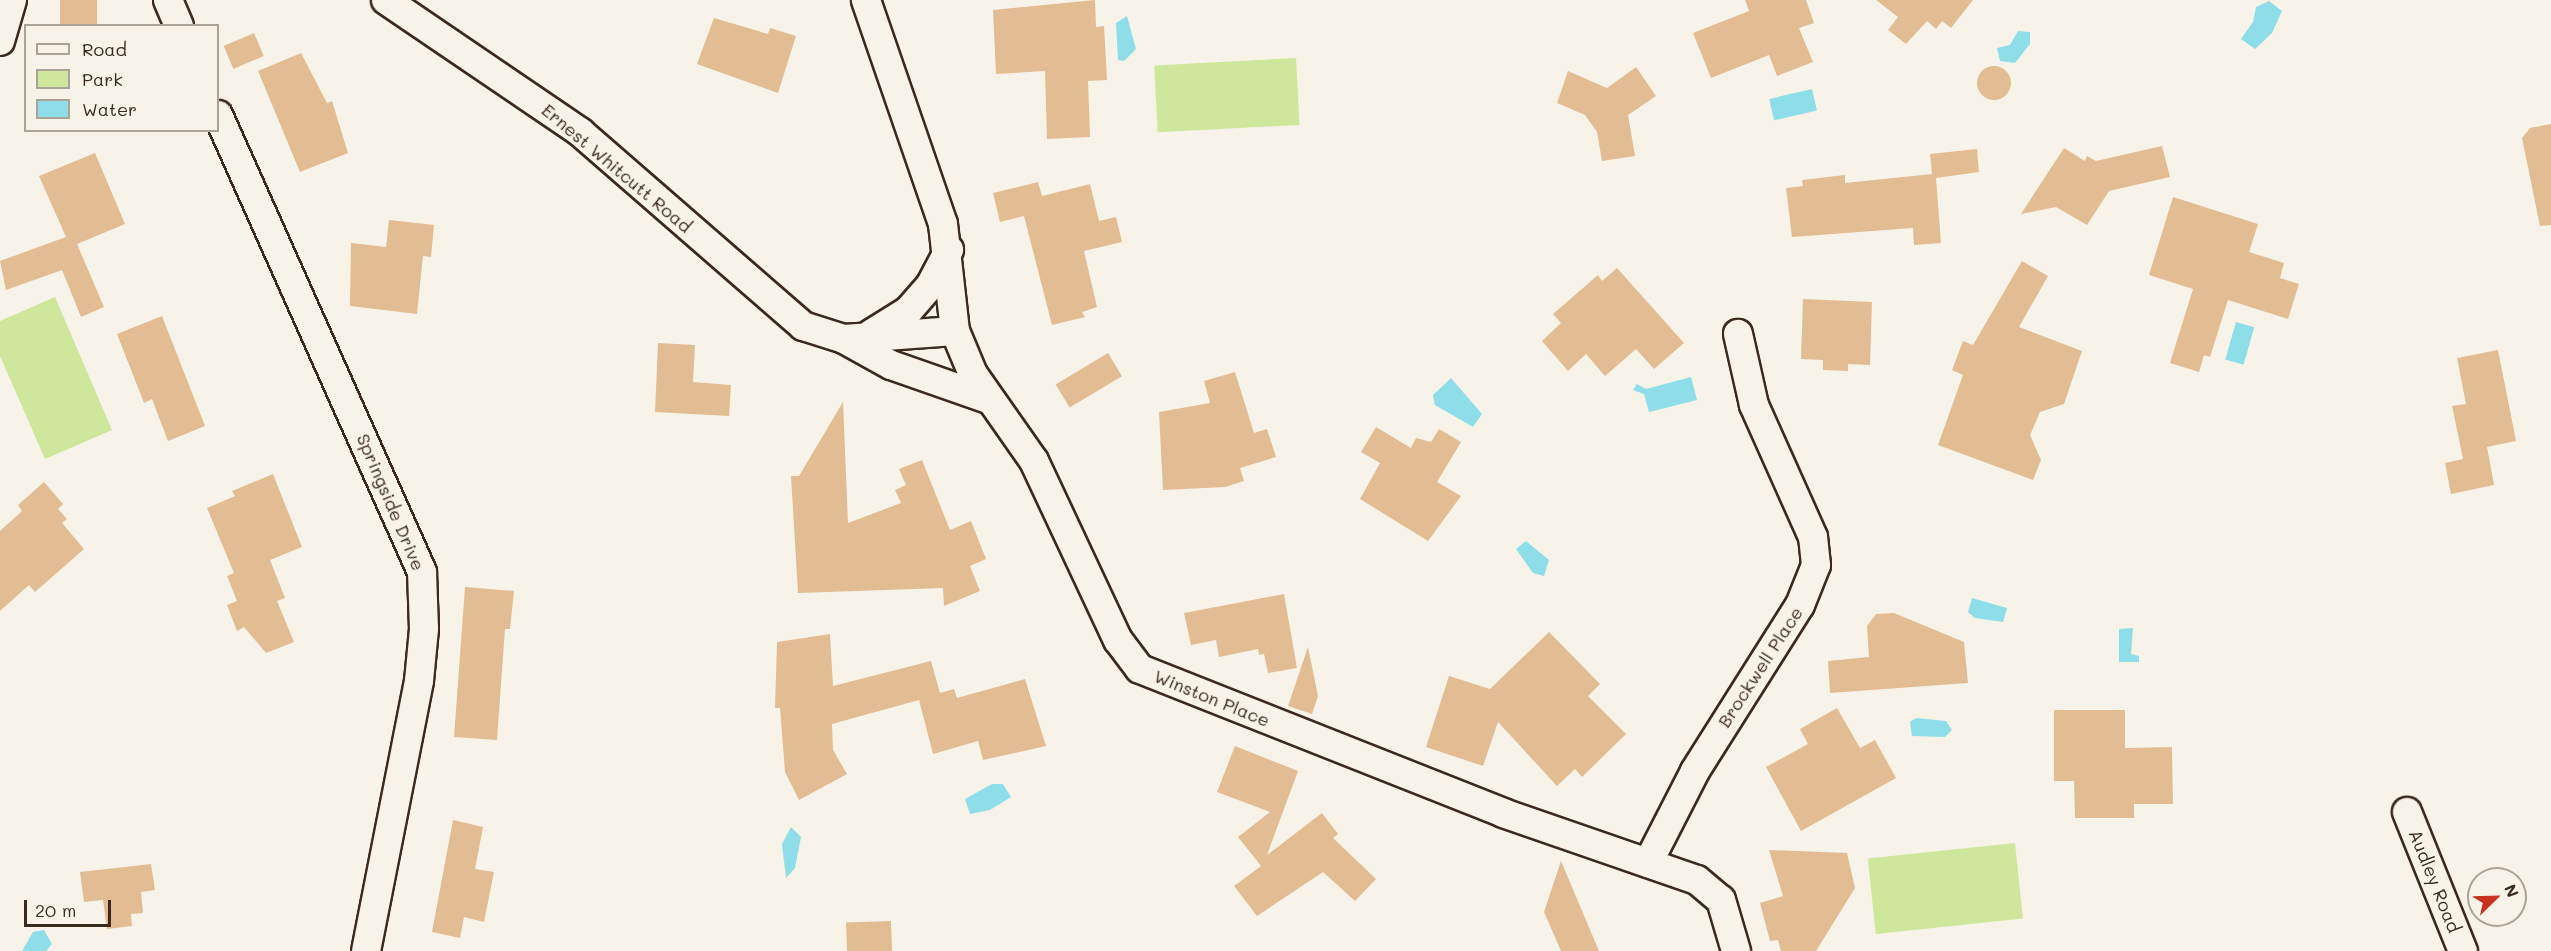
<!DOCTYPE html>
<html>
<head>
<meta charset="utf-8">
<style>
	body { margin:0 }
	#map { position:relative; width:2551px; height:951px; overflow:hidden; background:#f7f3e8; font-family:Mali,sans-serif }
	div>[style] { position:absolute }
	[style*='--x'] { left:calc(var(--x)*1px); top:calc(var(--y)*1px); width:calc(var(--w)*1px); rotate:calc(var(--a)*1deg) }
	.green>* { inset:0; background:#cee79d; transform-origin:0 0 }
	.water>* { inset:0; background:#8edee9; transform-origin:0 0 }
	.building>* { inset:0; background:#e2bd93; transform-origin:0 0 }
	.round { border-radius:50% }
	.roads { filter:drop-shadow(2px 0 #3b2a1e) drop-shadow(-2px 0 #3b2a1e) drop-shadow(0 2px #3b2a1e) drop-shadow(0 -2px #3b2a1e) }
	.minor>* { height:28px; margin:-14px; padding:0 14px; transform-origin:14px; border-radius:14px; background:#f7f3e8 }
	span { translate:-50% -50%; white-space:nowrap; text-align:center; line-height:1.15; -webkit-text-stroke:5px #f7f3e8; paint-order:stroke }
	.street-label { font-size:18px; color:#3b2a1e }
	.legend { position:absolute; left:24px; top:24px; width:195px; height:108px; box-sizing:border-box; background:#f7f3e8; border:2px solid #aca397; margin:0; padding:8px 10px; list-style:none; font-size:18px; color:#3b2a1e }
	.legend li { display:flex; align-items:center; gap:12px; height:30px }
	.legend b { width:30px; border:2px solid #aca397 }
	.north { position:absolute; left:2467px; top:867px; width:60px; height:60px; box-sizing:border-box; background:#f7f3e8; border:2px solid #aca397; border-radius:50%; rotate:67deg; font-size:16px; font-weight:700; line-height:24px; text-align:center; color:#3b2a1e }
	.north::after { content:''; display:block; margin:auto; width:21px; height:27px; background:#c8321e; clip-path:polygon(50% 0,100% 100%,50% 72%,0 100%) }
	.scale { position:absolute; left:24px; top:900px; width:87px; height:27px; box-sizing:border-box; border:3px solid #3b2a1e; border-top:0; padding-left:8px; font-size:18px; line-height:21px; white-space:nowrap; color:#3b2a1e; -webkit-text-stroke:4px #f7f3e8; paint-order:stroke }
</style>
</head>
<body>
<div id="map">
	<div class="green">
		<div style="left:1296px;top:58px;width:67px;height:142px;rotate:87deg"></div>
		<div style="clip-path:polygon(55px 297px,112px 430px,45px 459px,0 356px,0 321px)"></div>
		<div style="left:2015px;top:843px;width:76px;height:148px;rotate:84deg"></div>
	</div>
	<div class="water">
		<div style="clip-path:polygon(2269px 1px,2282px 11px,2272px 33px,2255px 49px,2241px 39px,2253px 22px,2256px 7px)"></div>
		<div style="clip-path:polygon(1127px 16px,1136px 49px,1124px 61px,1118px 60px,1116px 23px)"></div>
		<div style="clip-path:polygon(2018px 31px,2030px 32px,2030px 44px,2015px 63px,2000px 61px,1997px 48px,2010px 45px)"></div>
		<div style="left:1812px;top:89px;width:22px;height:44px;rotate:77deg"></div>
		<div style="left:2236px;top:322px;width:19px;height:39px;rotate:16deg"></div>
		<div style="clip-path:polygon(1691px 377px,1697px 400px,1649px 412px,1644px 394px,1633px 390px,1637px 384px,1646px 389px)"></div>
		<div style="clip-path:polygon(1451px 378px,1482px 414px,1473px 427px,1435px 405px,1433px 395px)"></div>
		<div style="clip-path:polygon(1526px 541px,1549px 560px,1544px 576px,1533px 573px,1516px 549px)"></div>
		<div style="clip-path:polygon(1972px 598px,2007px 608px,2003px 622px,1975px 618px,1968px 612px)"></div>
		<div style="clip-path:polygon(2133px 628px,2131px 654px,2139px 656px,2139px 662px,2119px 662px,2119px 629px)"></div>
		<div style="clip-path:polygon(1916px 718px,1946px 721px,1952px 730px,1945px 737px,1912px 736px,1910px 722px)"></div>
		<div style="clip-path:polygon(992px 784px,1003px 784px,1011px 797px,990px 810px,970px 814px,965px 799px)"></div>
		<div style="clip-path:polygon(791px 827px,801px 837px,795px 868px,786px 878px,782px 844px)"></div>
		<div style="clip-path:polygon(44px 930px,52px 944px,46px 951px,22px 951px,33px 932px)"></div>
	</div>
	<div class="building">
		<div style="left:60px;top:0;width:37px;height:26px"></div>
		<div style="clip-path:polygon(1095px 0,1096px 27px,1104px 26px,1107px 80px,1088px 81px,1090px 137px,1047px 139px,1045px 71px,996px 74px,993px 10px)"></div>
		<div style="clip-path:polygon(1745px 0,1806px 0,1814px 23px,1799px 28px,1813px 62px,1777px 76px,1769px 55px,1711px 78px,1693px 33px,1749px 11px)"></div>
		<div style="clip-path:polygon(1876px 0,1973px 0,1951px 28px,1942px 21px,1936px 29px,1927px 21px,1906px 44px,1888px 30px,1898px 17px)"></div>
		<div style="clip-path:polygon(714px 18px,768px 34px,770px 28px,796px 36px,778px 93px,697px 64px)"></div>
		<div style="left:254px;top:33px;width:25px;height:33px;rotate:67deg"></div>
		<div style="clip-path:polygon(301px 53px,327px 103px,332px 101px,348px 153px,300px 172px,258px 71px)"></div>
		<div class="round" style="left:1977px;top:66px;width:34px;height:34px"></div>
		<div style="clip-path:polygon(1636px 67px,1656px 96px,1628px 115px,1635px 156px,1602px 161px,1597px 132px,1585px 115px,1557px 103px,1568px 71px,1607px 88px)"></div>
		<div style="clip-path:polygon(2551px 124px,2551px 225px,2540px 226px,2522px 138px,2530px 128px)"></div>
		<div style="clip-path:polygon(2162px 146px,2170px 177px,2109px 191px,2087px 225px,2056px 207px,2021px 214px,2064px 148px,2085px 161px,2087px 156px,2096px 161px)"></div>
		<div style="clip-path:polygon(1977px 149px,1979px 172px,1936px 178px,1941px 243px,1914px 245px,1913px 228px,1792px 237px,1786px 188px,1803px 186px,1802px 180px,1845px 175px,1845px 183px,1932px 174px,1930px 154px)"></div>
		<div style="clip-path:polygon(95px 153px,125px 224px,77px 244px,104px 307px,81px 317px,62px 270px,6px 290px,0 261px,66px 237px,39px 176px)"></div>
		<div style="clip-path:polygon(1038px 182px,1042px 196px,1090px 184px,1099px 221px,1116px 217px,1122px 242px,1084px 251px,1097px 307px,1082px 312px,1085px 317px,1052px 325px,1024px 216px,1000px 222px,993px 193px)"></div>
		<div style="clip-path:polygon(2173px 197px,2258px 224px,2249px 252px,2284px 263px,2280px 278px,2299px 284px,2288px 319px,2228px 300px,2210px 357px,2204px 355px,2199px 372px,2170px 363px,2193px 289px,2149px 275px)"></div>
		<div style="clip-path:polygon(389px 220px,434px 225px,431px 257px,423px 256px,417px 314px,350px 306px,351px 243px,386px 247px)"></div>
		<div style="clip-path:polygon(2022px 261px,2048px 276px,2019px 327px,2082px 351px,2064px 404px,2040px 412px,2030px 435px,2041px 460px,2033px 480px,1938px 445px,1963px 375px,1952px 370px,1963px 341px,1973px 345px)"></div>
		<div style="clip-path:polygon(1617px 268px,1684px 343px,1654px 369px,1636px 349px,1605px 376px,1586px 354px,1568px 371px,1542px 341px,1561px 323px,1553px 314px,1598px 275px,1602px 281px)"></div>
		<div style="clip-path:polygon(1803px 299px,1872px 302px,1870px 365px,1848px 364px,1848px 371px,1823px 370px,1823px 360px,1801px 359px)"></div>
		<div style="clip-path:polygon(162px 316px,205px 426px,168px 441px,152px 399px,144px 403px,117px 334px)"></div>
		<div style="clip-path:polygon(658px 343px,695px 345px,693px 382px,731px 385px,729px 416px,655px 412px)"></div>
		<div style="clip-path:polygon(2498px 350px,2516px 441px,2487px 447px,2494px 485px,2451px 494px,2445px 463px,2463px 459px,2452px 406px,2466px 404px,2457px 358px)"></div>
		<div style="left:1108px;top:353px;width:27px;height:61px;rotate:59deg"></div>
		<div style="clip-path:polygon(1235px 372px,1254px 433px,1267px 429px,1276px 457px,1240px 468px,1244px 481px,1225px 487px,1163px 490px,1159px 412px,1210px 403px,1204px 381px)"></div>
		<div style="clip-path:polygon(843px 402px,848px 523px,901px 503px,895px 490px,906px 485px,899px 469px,922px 460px,950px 530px,971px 521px,986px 559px,970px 566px,980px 591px,944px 606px,943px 588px,798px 593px,791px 476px,799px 476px)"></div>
		<div style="clip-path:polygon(1376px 427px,1411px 448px,1416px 438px,1431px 442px,1439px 429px,1461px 442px,1437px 482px,1461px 496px,1428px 541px,1360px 499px,1380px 463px,1361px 452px)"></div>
		<div style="clip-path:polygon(273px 474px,302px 547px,270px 560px,285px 598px,277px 601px,294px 642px,266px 653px,244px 627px,237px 631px,227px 605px,237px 601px,227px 576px,234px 573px,207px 508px,235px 496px,232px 491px)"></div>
		<div style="clip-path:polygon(44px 482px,63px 504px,58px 509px,67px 519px,62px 523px,84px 549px,35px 592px,29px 585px,0 611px,0 531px,22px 511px,18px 505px)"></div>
		<div style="clip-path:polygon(465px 587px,514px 591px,510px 629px,505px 629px,497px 740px,454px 737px)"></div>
		<div style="clip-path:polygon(1284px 594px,1297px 668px,1268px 673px,1264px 654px,1259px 655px,1258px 649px,1219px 657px,1216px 640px,1191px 645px,1184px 613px)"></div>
		<div style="clip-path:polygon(1894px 613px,1964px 642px,1968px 683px,1830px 693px,1828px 661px,1869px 657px,1867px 626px,1876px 614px)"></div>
		<div style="clip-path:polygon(1549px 632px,1600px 684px,1588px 696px,1626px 734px,1582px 777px,1575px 769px,1557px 786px,1498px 722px,1483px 766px,1426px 747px,1449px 676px,1490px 689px)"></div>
		<div style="clip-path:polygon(830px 634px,833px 686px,931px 661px,940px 693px,954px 689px,957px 698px,1025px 679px,1046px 746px,983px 760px,978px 741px,933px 754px,919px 700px,832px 724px,833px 750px,847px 774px,799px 800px,785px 772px,780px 708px,775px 708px,777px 642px)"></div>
		<div style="clip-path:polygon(1308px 647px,1318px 696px,1312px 714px,1288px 706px)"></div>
		<div style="clip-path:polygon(1837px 708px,1860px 748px,1875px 740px,1896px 778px,1801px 831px,1766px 767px,1808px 744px,1800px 729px)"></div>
		<div style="clip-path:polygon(2054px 710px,2125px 710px,2125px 748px,2172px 747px,2173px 804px,2134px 804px,2134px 818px,2075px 818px,2074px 781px,2054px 781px)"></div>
		<div style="clip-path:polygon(1235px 746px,1298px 771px,1267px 855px,1322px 813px,1338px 834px,1333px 838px,1376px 879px,1355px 901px,1323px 872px,1257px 916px,1234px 886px,1261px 866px,1238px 837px,1270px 812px,1217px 792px)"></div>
		<div style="clip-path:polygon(453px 820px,483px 827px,475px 869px,494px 872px,484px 922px,464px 917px,460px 938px,432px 932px)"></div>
		<div style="clip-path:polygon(1769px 850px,1847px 853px,1855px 888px,1816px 951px,1781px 951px,1778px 940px,1770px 941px,1760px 903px,1783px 896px)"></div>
		<div style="clip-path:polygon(1561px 861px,1599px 951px,1561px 951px,1544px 912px)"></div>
		<div style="clip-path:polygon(151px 864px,155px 890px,141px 892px,143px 913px,131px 914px,132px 926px,107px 929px,103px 900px,84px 902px,80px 872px)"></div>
		<div style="left:891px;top:921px;width:30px;height:45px;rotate:88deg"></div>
	</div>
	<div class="roads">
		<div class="minor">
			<div style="--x:168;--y:0;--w:28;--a:67"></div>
			<div style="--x:386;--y:0;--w:235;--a:34.2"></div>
			<div style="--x:580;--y:132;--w:296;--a:41"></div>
			<div style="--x:803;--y:326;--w:43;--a:17.6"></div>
			<div style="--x:844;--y:339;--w:111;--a:-4.1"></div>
			<div style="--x:955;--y:331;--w:108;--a:-96.4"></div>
			<div style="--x:943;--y:224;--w:237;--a:-109"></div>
			<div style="--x:0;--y:41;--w:43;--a:-73.7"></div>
			<div style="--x:218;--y:115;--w:500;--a:65.94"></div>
			<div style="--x:422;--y:572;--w:57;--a:88"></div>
			<div style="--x:424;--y:629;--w:52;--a:95.5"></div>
			<div style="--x:419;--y:681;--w:275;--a:101.1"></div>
			<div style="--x:955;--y:331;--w:47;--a:67.3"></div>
			<div style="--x:973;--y:374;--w:106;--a:55"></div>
			<div style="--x:1034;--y:461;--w:198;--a:64.9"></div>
			<div style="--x:1118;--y:640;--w:36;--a:53"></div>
			<div style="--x:1140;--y:669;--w:391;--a:21.6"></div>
			<div style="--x:1503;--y:813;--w:205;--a:19.1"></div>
			<div style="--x:1697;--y:880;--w:31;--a:40"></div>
			<div style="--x:1721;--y:900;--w:53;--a:73.6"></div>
			<div style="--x:871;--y:334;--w:44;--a:-31.9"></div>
			<div style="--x:908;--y:311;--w:33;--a:-49"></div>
			<div style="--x:930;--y:286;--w:41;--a:-62.2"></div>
			<div style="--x:844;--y:339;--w:54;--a:29"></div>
			<div style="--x:891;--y:365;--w:103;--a:19.3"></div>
			<div style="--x:2407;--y:812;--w:150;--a:68.1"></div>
			<div style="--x:1648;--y:863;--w:103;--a:-62.9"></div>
			<div style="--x:1695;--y:771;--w:196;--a:-57.7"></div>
			<div style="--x:1800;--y:605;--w:43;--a:-68.2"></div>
			<div style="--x:1816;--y:565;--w:28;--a:-96"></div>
			<div style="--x:1813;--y:537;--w:145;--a:-114.1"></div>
			<div style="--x:1754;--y:405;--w:73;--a:-102.7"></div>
		</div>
	</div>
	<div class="street-label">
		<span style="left:617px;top:168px;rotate:40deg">Ernest Whitcutt Road</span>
		<span style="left:391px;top:502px;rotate:67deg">Springside Drive</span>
		<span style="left:1760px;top:667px;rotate:-57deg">Brockwell Place</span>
		<span style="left:1212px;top:698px;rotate:22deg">Winston Place</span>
		<span style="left:2435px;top:881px;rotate:68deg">Audley Road</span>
	</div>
	<ul class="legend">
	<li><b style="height:8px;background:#f7f3e8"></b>Road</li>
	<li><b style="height:16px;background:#cee79d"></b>Park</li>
	<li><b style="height:16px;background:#8edee9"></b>Water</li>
	</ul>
	<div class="north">N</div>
	<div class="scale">20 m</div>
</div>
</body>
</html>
